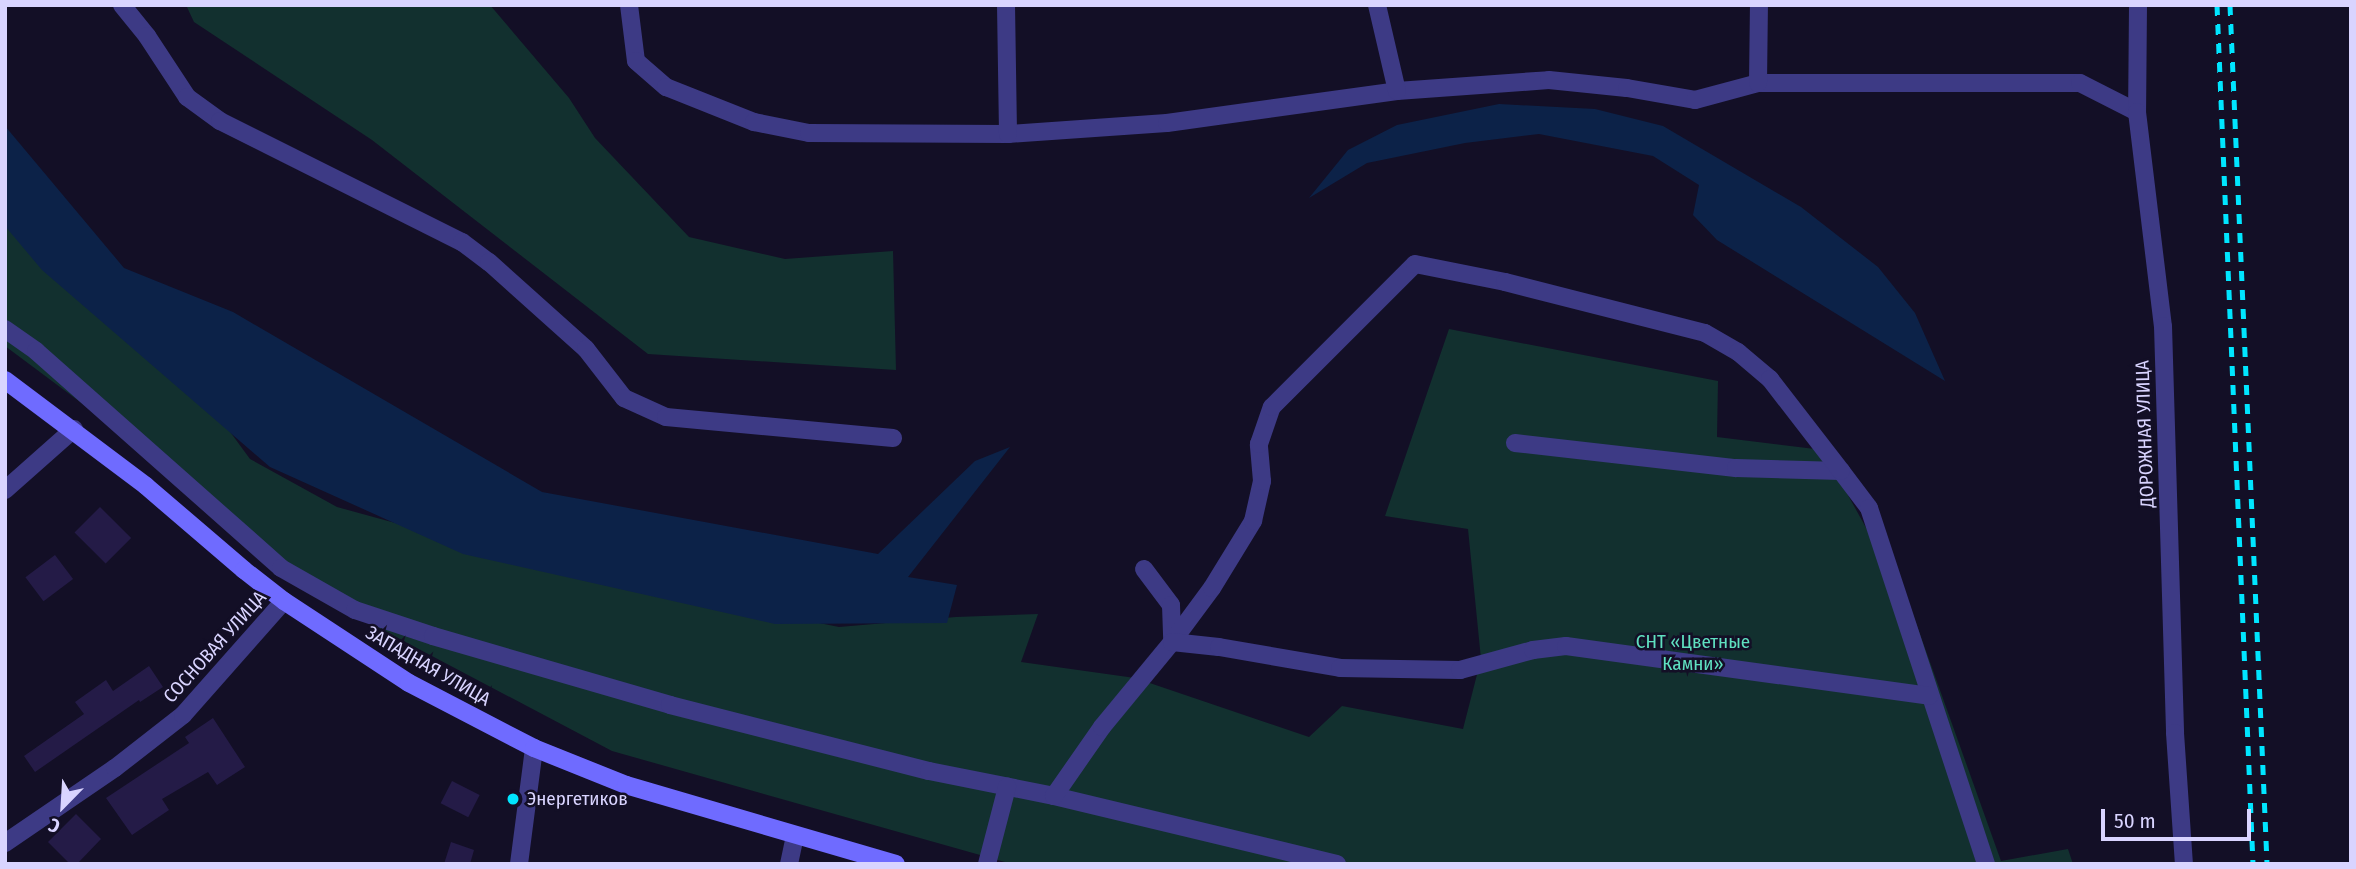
<!DOCTYPE html>
<html>
<head>
<meta charset="utf-8">
<style>
	body { margin:0 }
	#map { position:relative; width:2356px; height:869px; overflow:hidden; background:#130f26; font-family:"Fira Sans Condensed",sans-serif }
	div>[style] { position:absolute }
	[style*='--x'] { left:calc(var(--x)*1px); top:calc(var(--y)*1px); width:calc(var(--w)*1px); rotate:calc(var(--a)*1deg) }
	.green>* { inset:0; background:#12302f }
	.water>* { inset:0; background:#0c2248 }
	.building>* { inset:0; background:#241b47; transform-origin:0 0 }
	.minor>* { height:18px; margin:-9px; padding:0 9px; transform-origin:9px; border-radius:9px; background:#3d3a85 }
	.tertiary>* { height:18px; margin:-9px; padding:0 9px; transform-origin:9px; border-radius:9px; background:#3d3a85 }
	.secondary>* { height:18px; margin:-9px; padding:0 9px; transform-origin:9px; border-radius:9px; background:#6f6bff }
	.rail>* { height:5px; margin-top:-2.5px; transform-origin:0; background:repeating-linear-gradient(90deg,#00e5ff 0 10px,transparent 0 19px) }
	.dots>* { width:19px; height:19px; translate:-50% -50%; box-sizing:border-box; border:4px solid #130f26; border-radius:50% }
	span { translate:-50% -50%; white-space:nowrap; text-align:center; line-height:1.15; -webkit-text-stroke:5px #130f26; paint-order:stroke }
	.street-label { font-size:19px; color:#d9d4ff }
	.park-label { font-size:19px; color:#5fe0c0 }
	.poi-label { font-size:19px; color:#d9d4ff }
	.left { translate:0 -50%; text-align:left }
	.frame { position:absolute; inset:0; border:7px solid #d9d4ff; pointer-events:none }
	.north { position:absolute; left:28px; top:771px; width:70px; height:70px; -webkit-text-stroke:5px #130f26; paint-order:stroke; rotate:204deg; font-size:19px; font-weight:700; line-height:28px; text-align:center; color:#d9d4ff }
	.north::after { content:''; display:block; margin:auto; width:24px; height:32px; background:#d9d4ff; clip-path:polygon(50% 0,100% 100%,50% 72%,0 100%) }
	.scale { position:absolute; left:2101px; top:809px; width:150px; height:32px; box-sizing:border-box; border:4px solid #d9d4ff; border-top:0; padding-left:9px; font-size:21px; line-height:24px; white-space:nowrap; color:#d9d4ff; -webkit-text-stroke:5px #130f26; paint-order:stroke }
</style>
</head>
<body>
<div id="map">
	<div class="green">
		<div style="clip-path:polygon(186px 5px,490px 5px,569px 98px,595px 138px,689px 237px,785px 259px,893px 251px,896px 370px,648px 354px,372px 140px,194px 22px)"></div>
		<div style="clip-path:polygon(5px 189px,217px 414px,250px 459px,337px 507px,599px 579px,839px 627px,956px 617px,1038px 614px,1021px 662px,1135px 678px,1309px 737px,1342px 706px,1463px 729px,1481px 659px,1468px 529px,1385px 516px,1449px 329px,1718px 381px,1717px 437px,1823px 450px,1911px 609px,2001px 861px,2068px 849px,2073px 864px,1012px 864px,612px 751px,309px 591px,119px 431px,5px 346px)"></div>
	</div>
	<div class="water">
		<div style="clip-path:polygon(1499px 104px,1595px 109px,1663px 126px,1801px 207px,1878px 267px,1915px 313px,1945px 381px,1717px 240px,1693px 215px,1699px 185px,1653px 156px,1539px 134px,1465px 143px,1367px 163px,1309px 198px,1348px 150px,1397px 125px)"></div>
		<div style="clip-path:polygon(5px 126px,124px 268px,233px 312px,542px 492px,878px 554px,975px 461px,1010px 447px,908px 577px,957px 585px,947px 623px,775px 624px,463px 554px,270px 467px,42px 270px,5px 226px)"></div>
	</div>
	<div class="building">
		<div style="left:100px;top:507px;width:44px;height:36px;rotate:45deg"></div>
		<div style="left:55px;top:555px;width:30px;height:37px;rotate:53deg"></div>
		<div style="clip-path:polygon(149px 666px,163px 687px,140px 702px,139px 700px,35px 772px,24px 756px,84px 714px,75px 702px,106px 680px,113px 691px)"></div>
		<div style="clip-path:polygon(213px 718px,245px 767px,217px 785px,208px 772px,162px 799px,169px 810px,132px 835px,106px 798px,189px 743px,185px 737px)"></div>
		<div style="left:452px;top:781px;width:31px;height:25px;rotate:27deg"></div>
		<div style="clip-path:polygon(76px 814px,101px 839px,77px 864px,70px 864px,48px 842px)"></div>
		<div style="clip-path:polygon(451px 842px,474px 850px,470px 864px,444px 864px)"></div>
	</div>
	<div class="minor">
		<div style="--x:122;--y:5;--w:40;--a:51"></div>
		<div style="--x:147;--y:36;--w:73;--a:56.7"></div>
		<div style="--x:187;--y:97;--w:41;--a:36"></div>
		<div style="--x:220;--y:121;--w:271;--a:26.6"></div>
		<div style="--x:462;--y:242;--w:34;--a:37"></div>
		<div style="--x:489;--y:262;--w:130;--a:41.9"></div>
		<div style="--x:586;--y:349;--w:62;--a:52.2"></div>
		<div style="--x:624;--y:398;--w:46;--a:24.3"></div>
		<div style="--x:666;--y:417;--w:228;--a:5.3"></div>
		<div style="--x:629;--y:5;--w:56;--a:82.9"></div>
		<div style="--x:636;--y:61;--w:40;--a:41"></div>
		<div style="--x:666;--y:87;--w:95;--a:21.7"></div>
		<div style="--x:754;--y:122;--w:56;--a:11.3"></div>
		<div style="--x:809;--y:133;--w:199;--a:0.3"></div>
		<div style="--x:1008;--y:134;--w:159;--a:-4"></div>
		<div style="--x:1167;--y:123;--w:232;--a:-7.9"></div>
		<div style="--x:1397;--y:91;--w:152;--a:-4.1"></div>
		<div style="--x:1549;--y:80;--w:78;--a:5.9"></div>
		<div style="--x:1627;--y:88;--w:69;--a:10"></div>
		<div style="--x:1695;--y:100;--w:65;--a:-15.1"></div>
		<div style="--x:1758;--y:83;--w:322;--a:0"></div>
		<div style="--x:2080;--y:83;--w:64;--a:27"></div>
		<div style="--x:1006;--y:5;--w:129;--a:89.1"></div>
		<div style="--x:1377;--y:5;--w:88;--a:76.9"></div>
		<div style="--x:2138;--y:5;--w:107;--a:90.5"></div>
		<div style="--x:2137;--y:112;--w:216;--a:83.1"></div>
		<div style="--x:2163;--y:326;--w:407;--a:88.3"></div>
		<div style="--x:2175;--y:733;--w:131;--a:86.1"></div>
		<div style="--x:1758;--y:83;--w:78;--a:-89.3"></div>
		<div style="--x:5;--y:329;--w:38;--a:35"></div>
		<div style="--x:36;--y:351;--w:327;--a:41.5"></div>
		<div style="--x:281;--y:568;--w:85;--a:29.6"></div>
		<div style="--x:355;--y:610;--w:82;--a:18.4"></div>
		<div style="--x:433;--y:636;--w:247;--a:16.2"></div>
		<div style="--x:670;--y:705;--w:267;--a:14.3"></div>
		<div style="--x:929;--y:771;--w:127;--a:11.3"></div>
		<div style="--x:1054;--y:796;--w:291;--a:13.5"></div>
		<div style="--x:1515;--y:443;--w:222;--a:6.5"></div>
		<div style="--x:1736;--y:468;--w:105;--a:1.6"></div>
		<div style="--x:1841;--y:471;--w:46;--a:52.9"></div>
		<div style="--x:1869;--y:508;--w:375;--a:71.8"></div>
		<div style="--x:5;--y:490;--w:92;--a:-41.5"></div>
		<div style="--x:1144;--y:569;--w:45;--a:53.1"></div>
		<div style="--x:1171;--y:605;--w:37;--a:88"></div>
		<div style="--x:1172;--y:642;--w:67;--a:-53.5"></div>
		<div style="--x:1212;--y:588;--w:79;--a:-58.5"></div>
		<div style="--x:1253;--y:521;--w:41;--a:-77.3"></div>
		<div style="--x:1262;--y:481;--w:37;--a:-95"></div>
		<div style="--x:1259;--y:444;--w:39;--a:-71"></div>
		<div style="--x:1272;--y:407;--w:202;--a:-45"></div>
		<div style="--x:1415;--y:264;--w:92;--a:11.3"></div>
		<div style="--x:1505;--y:282;--w:206;--a:14.3"></div>
		<div style="--x:1705;--y:333;--w:38;--a:30"></div>
		<div style="--x:1738;--y:352;--w:42;--a:40.2"></div>
		<div style="--x:1770;--y:379;--w:116;--a:52.3"></div>
		<div style="--x:1054;--y:796;--w:84;--a:-55.2"></div>
		<div style="--x:1102;--y:727;--w:110;--a:-50.5"></div>
		<div style="--x:1172;--y:642;--w:47;--a:6.1"></div>
		<div style="--x:1219;--y:647;--w:123;--a:9.8"></div>
		<div style="--x:1340;--y:668;--w:120;--a:1"></div>
		<div style="--x:1460;--y:670;--w:76;--a:-15.3"></div>
		<div style="--x:1533;--y:650;--w:33;--a:-7"></div>
		<div style="--x:1566;--y:646;--w:367;--a:7.8"></div>
		<div style="--x:5;--y:843;--w:133;--a:-34.3"></div>
		<div style="--x:115;--y:768;--w:86;--a:-37.9"></div>
		<div style="--x:183;--y:715;--w:152;--a:-48.5"></div>
		<div style="--x:789;--y:864;--w:29;--a:-78"></div>
		<div style="--x:987;--y:864;--w:80;--a:-75.4"></div>
	</div>
	<div class="tertiary">
		<div style="--x:519;--y:864;--w:117;--a:-82.6"></div>
	</div>
	<div class="secondary">
		<div style="--x:5;--y:380;--w:176;--a:36.9"></div>
		<div style="--x:146;--y:486;--w:129;--a:40.6"></div>
		<div style="--x:244;--y:570;--w:51;--a:37.8"></div>
		<div style="--x:284;--y:601;--w:149;--a:33.3"></div>
		<div style="--x:409;--y:683;--w:141;--a:27.5"></div>
		<div style="--x:534;--y:748;--w:99;--a:21.9"></div>
		<div style="--x:626;--y:785;--w:281;--a:16.3"></div>
	</div>
	<div class="rail">
		<div style="--x:2217;--y:5;--w:860;--a:87.6"></div>
		<div style="--x:2230;--y:5;--w:860;--a:87.53"></div>
	</div>
	<div class="dots">
		<div style="left:513px;top:799px;background:#00e5ff"></div>
	</div>
	<div class="street-label">
		<span style="left:2145px;top:434px;rotate:-92deg">ДОРОЖНАЯ УЛИЦА</span>
		<span style="left:215px;top:647px;rotate:-48deg">СОСНОВАЯ УЛИЦА</span>
		<span style="left:428px;top:666px;rotate:30deg">ЗАПАДНАЯ УЛИЦА</span>
	</div>
	<div class="park-label">
		<span style="left:1693px;top:653px">СНТ «Цветные<br>Камни»</span>
	</div>
	<div class="poi-label">
		<span class="left" style="left:527px;top:799px">Энергетиков</span>
	</div>
	<div class="frame"></div>
	<div class="north">С</div>
	<div class="scale">50 m</div>
</div>
</body>
</html>
